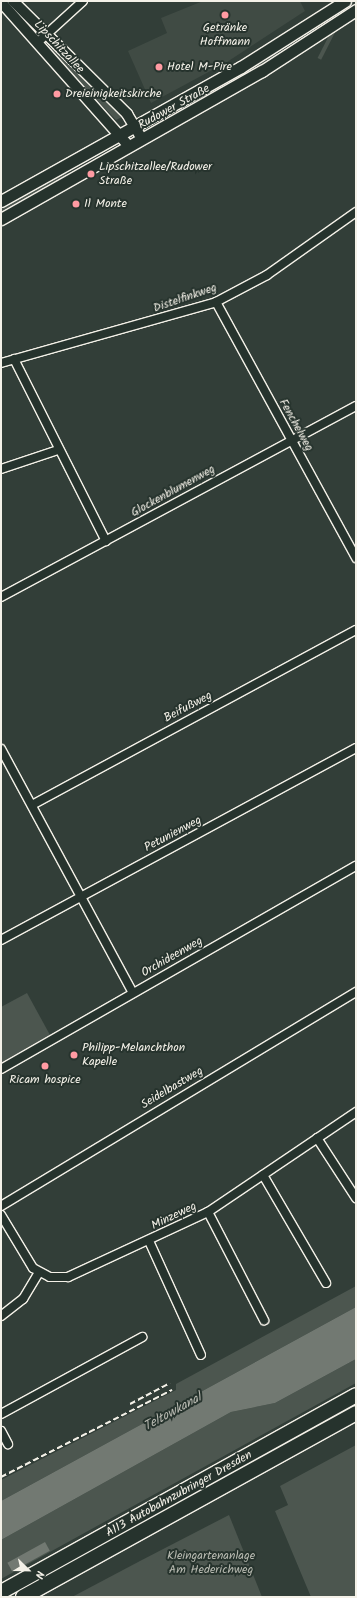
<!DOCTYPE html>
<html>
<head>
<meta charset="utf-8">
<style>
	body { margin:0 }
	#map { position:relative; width:357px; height:1598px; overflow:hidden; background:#323e38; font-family:Kalam,sans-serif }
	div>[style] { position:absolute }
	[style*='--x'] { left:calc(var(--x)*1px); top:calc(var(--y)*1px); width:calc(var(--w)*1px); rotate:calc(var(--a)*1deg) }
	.built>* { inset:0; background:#404b44 }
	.green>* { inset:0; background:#4c564f; transform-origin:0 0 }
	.water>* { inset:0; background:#727972; transform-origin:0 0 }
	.roads { filter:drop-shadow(1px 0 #f4f1e8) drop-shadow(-1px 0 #f4f1e8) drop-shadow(0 1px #f4f1e8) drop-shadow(0 -1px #f4f1e8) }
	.minor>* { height:8px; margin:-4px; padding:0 4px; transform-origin:4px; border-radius:4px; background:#26332d }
	.tertiary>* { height:10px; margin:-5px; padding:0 5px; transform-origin:5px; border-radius:5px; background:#26332d }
	.secondary>* { height:11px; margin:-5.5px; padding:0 5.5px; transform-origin:5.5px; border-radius:5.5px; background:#26332d }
	.motorway>* { height:14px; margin:-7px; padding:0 7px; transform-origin:7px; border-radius:7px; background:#26332d }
	.rail>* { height:2px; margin-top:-1px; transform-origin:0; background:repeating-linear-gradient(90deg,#f4f1e8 0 6px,transparent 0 9px) }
	.dots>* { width:11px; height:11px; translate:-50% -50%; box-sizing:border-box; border:2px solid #26332d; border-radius:50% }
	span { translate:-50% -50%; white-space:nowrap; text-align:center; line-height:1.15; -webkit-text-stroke:4px #26332d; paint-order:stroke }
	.poi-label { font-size:12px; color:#f4f1e8 }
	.left { translate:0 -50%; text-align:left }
	.street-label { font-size:12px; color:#f4f1e8 }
	.park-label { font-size:12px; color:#b9bbb2 }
	.water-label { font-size:13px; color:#babbb3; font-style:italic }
	.frame { position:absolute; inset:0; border:2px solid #f4f1e8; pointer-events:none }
	.north { position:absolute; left:8px; top:1550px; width:40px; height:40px; -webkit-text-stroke:3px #26332d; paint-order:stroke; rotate:113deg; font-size:11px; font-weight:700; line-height:16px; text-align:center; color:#f4f1e8 }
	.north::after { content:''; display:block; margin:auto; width:14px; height:18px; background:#f4f1e8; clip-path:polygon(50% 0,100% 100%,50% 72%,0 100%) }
</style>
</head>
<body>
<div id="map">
	<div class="built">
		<div style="clip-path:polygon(203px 1px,300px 1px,305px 11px,227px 62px,151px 103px,128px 51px,167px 33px,161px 18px)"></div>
	</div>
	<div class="green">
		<div style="left:343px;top:8px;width:4px;height:56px;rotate:27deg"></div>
		<div style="clip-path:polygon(52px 48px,83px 78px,124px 116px,116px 120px,49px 50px)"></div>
		<div style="clip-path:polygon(275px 52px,278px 56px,178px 111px,180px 108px)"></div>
		<div style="clip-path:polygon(67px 171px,66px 176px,1px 213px,1px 208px)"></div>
		<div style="clip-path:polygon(27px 993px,50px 1035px,1px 1063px,1px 1007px)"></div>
		<div style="clip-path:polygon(356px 1286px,356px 1307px,1px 1501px,1px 1480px,176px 1390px,176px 1384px)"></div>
		<div style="clip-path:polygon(356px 1359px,356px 1383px,1px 1579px,1px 1540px,231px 1412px,275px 1403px)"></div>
		<div style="clip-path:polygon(356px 1445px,356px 1597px,311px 1597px,275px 1511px,288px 1505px,280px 1486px)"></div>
		<div style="clip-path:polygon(229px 1515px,262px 1597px,72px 1597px,140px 1561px)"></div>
	</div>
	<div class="water">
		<div style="clip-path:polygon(356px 1307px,356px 1359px,275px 1403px,231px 1412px,1px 1540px,1px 1501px)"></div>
		<div style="left:45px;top:1542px;width:10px;height:43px;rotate:61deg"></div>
	</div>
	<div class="roads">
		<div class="minor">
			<div style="--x:37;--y:43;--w:62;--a:-42.4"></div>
			<div style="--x:216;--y:302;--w:292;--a:61.3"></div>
			<div style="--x:14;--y:359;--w:204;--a:63.2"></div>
			<div style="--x:1;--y:363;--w:223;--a:-15.8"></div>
			<div style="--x:216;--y:302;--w:58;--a:-27.9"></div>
			<div style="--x:267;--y:275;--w:109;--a:-35.3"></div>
			<div style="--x:1;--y:469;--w:60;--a:-18.4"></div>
			<div style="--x:1;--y:597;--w:403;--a:-28.3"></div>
			<div style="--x:1;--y:749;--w:277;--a:61.6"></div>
			<div style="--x:32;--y:805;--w:368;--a:-28.4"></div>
			<div style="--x:1;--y:940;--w:404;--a:-28.4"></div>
			<div style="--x:1;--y:1069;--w:409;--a:-29.8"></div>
			<div style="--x:317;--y:1138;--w:72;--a:57"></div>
			<div style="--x:263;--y:1175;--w:125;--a:59.7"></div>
			<div style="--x:1;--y:1206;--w:415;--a:-31.1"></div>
			<div style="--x:208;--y:1212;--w:122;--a:62.6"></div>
			<div style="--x:1;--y:1215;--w:62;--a:58.9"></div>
			<div style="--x:33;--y:1268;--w:19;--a:28"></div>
			<div style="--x:50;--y:1277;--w:18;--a:0"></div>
			<div style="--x:68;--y:1277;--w:154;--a:-24.9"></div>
			<div style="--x:208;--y:1212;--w:179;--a:-34"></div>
			<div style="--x:149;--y:1241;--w:125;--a:65.5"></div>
			<div style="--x:1;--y:1316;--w:28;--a:-38"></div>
			<div style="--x:23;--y:1299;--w:31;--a:-59"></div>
			<div style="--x:1;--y:1414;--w:161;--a:-28.6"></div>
			<div style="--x:1;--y:1431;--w:15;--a:62"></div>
		</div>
		<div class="tertiary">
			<div style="--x:13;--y:1;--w:161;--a:44.7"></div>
			<div style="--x:127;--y:114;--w:29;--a:59"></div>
			<div style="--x:1;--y:2;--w:193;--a:48.4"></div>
		</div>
		<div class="secondary">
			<div style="--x:1;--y:201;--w:275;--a:-29.2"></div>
			<div style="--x:241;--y:67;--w:123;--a:-32.4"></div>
			<div style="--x:1;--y:219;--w:300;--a:-29.6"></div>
			<div style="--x:262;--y:71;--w:112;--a:-33"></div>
		</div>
		<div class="motorway">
			<div style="--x:1;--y:1592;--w:406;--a:-29"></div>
			<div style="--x:23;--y:1597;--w:380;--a:-28.9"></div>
		</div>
	</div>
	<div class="rail">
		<div style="--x:130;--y:1404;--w:45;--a:-27.7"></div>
		<div style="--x:1;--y:1477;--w:192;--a:-27"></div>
	</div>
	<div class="dots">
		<div style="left:225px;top:15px;background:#ff9aa2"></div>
		<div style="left:159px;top:67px;background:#ff9aa2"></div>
		<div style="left:57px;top:94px;background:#ff9aa2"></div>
		<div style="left:91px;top:174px;background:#ff9aa2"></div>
		<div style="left:76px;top:204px;background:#ff9aa2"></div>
		<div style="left:74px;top:1055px;background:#ff9aa2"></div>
		<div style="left:45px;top:1066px;background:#ff9aa2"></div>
	</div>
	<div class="poi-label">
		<span style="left:225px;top:35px">Getränke<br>Hoffmann</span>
		<span class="left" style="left:167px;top:67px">Hotel M-Pire</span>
		<span class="left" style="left:65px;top:94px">Dreieinigkeitskirche</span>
		<span class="left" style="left:99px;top:174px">Lipschitzallee/Rudower<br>Straße</span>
		<span class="left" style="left:84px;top:204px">Il Monte</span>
		<span class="left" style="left:82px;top:1055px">Philipp-Melanchthon<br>Kapelle</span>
		<span style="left:45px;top:1080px">Ricam hospice</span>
	</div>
	<div class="street-label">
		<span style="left:59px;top:47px;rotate:47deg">Lipschitzallee</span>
		<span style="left:174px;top:107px;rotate:-29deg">Rudower Straße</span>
		<span style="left:185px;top:298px;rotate:-19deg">Distelfinkweg</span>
		<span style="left:296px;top:425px;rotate:61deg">Fenchelweg</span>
		<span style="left:173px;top:491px;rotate:-29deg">Glockenblumenweg</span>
		<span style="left:188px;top:707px;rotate:-28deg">Beifußweg</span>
		<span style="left:173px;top:834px;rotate:-28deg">Petunienweg</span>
		<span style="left:172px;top:957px;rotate:-30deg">Orchideenweg</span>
		<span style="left:172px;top:1088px;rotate:-31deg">Seidelbastweg</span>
		<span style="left:174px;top:1216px;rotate:-26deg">Minzeweg</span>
		<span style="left:179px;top:1494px;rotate:-29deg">A113 Autobahnzubringer Dresden</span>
	</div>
	<div class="park-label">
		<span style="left:211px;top:1563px">Kleingartenanlage<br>Am Hederichweg</span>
	</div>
	<div class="water-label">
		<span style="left:173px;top:1413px;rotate:-29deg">Teltowkanal</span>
	</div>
	<div class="frame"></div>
	<div class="north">N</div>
</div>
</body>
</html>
